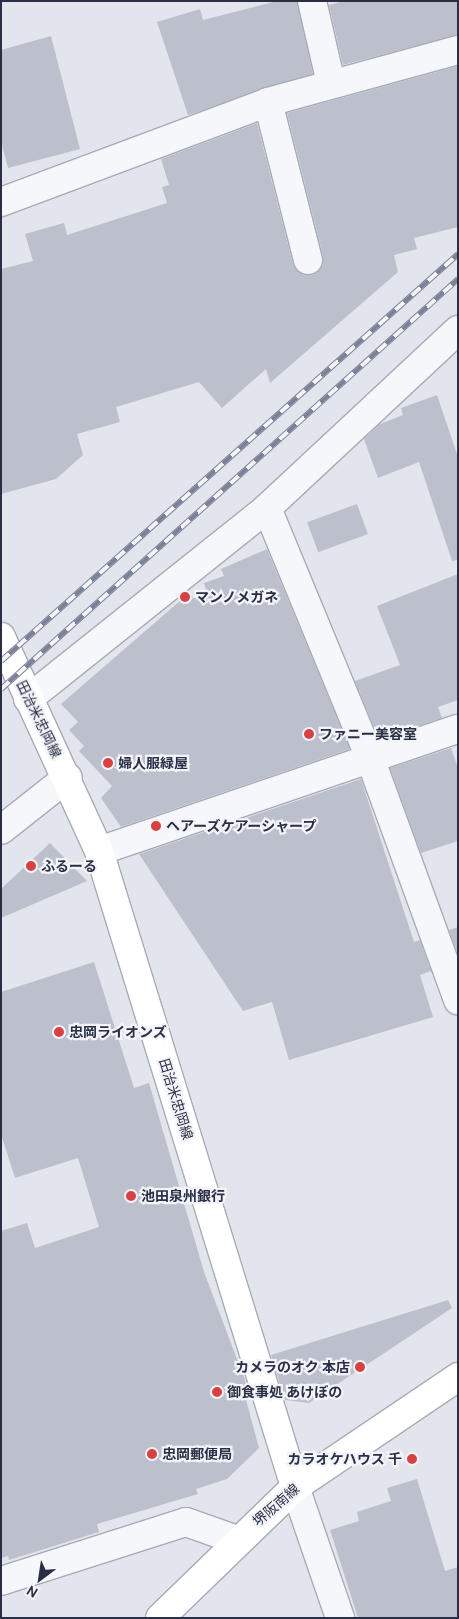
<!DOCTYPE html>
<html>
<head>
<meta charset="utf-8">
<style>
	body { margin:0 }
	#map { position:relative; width:459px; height:1619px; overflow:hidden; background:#e3e5ec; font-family:Cabin,"Noto Sans JP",sans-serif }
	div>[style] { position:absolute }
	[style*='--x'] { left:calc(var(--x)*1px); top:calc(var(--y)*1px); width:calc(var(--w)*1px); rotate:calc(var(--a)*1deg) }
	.building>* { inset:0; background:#bcc0cc; transform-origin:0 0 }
	.roads { filter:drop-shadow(1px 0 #a7abb7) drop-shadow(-1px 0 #a7abb7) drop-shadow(0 1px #a7abb7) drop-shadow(0 -1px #a7abb7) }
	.minor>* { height:28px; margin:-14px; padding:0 14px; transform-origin:14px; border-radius:14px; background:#f6f7fa }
	.major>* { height:28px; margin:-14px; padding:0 14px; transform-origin:14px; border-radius:14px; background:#fff }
	.rail>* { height:5.5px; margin-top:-2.75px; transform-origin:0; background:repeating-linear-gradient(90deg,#f3f4f9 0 11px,#7b8197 0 22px); box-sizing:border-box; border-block:1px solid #7b8197 }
	.dots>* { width:14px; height:14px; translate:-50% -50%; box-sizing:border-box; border:2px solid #f3f4f9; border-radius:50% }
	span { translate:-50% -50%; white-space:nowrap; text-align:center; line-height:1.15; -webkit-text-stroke:4.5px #f3f4f9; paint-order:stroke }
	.poi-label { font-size:14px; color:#292f45; font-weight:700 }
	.left { translate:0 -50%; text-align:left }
	.right { translate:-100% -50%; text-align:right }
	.street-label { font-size:14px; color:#292f45 }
	.frame { position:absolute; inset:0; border:2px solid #292f45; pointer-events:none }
	.north { position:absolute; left:15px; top:1554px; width:50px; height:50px; -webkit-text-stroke:4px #f3f4f9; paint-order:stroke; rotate:211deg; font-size:14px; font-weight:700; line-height:20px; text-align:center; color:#292f45 }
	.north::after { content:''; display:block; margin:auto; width:18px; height:22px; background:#292f45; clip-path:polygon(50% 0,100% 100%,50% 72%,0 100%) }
</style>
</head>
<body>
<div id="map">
	<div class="building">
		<div style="clip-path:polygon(277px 1px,297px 1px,313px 74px,188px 115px,157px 22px,200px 9px,203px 20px)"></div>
		<div style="clip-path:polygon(344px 1px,458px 1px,458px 35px,343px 65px,329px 5px)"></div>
		<div style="clip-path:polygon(51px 36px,80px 149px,8px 168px,1px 141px,1px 50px)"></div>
		<div style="clip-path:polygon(458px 66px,458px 227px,414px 238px,417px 249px,394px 255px,398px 272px,270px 383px,266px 369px,222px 408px,199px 382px,116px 407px,120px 422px,77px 434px,83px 455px,56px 479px,1px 494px,1px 269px,33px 261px,25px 234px,64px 223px,67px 235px,167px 203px,162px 187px,169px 185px,161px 159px,257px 123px,293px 264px,303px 275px,312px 275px,323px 265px,323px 256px,287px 113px)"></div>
		<div style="clip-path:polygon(437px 395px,458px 457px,458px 560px,452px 561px,419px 462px,378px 478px,364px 439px,380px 424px,403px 415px,401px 408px)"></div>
		<div style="left:357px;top:504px;width:32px;height:53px;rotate:70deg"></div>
		<div style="clip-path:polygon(267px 549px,350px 749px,121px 827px,101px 798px,112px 786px,79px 751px,84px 746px,69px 730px,78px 722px,61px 704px,181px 600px,208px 596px,204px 583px,224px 576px,221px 569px)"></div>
		<div style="clip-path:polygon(458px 574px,458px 700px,438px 707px,442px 718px,379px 739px,355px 681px,400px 665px,377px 606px)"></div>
		<div style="clip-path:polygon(451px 748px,458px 768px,458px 841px,421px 853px,390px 768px)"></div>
		<div style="clip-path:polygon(361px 779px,414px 942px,420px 940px,431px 971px,420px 975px,433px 1017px,289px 1060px,272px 1002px,243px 1011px,139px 854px)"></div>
		<div style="clip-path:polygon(50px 843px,87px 881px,1px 918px,1px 889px)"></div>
		<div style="clip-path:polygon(458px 927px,458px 954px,449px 930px)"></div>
		<div style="clip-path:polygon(94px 962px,134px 1088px,149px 1083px,204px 1272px,251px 1396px,245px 1396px,259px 1448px,227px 1479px,196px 1489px,198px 1494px,97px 1524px,99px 1532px,9px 1560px,8px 1556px,1px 1558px,1px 1231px,27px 1223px,35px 1248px,99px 1227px,78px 1158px,15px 1178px,1px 1134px,1px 992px)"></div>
		<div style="clip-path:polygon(448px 1300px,452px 1308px,309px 1403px,285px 1400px,271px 1355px)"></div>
		<div style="clip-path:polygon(417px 1479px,445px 1571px,458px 1567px,458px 1618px,358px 1618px,330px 1530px,359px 1521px,357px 1512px,391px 1501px,387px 1488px)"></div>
	</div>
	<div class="roads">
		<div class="minor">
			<div style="--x:312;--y:1;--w:84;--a:77"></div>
			<div style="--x:268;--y:102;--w:163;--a:75.8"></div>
			<div style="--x:1;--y:202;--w:285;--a:-20.5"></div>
			<div style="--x:268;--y:102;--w:197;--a:-15.3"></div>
			<div style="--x:267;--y:508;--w:270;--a:67.6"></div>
			<div style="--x:370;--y:758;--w:258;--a:70"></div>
			<div style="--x:28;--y:699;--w:306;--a:-38.6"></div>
			<div style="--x:267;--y:508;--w:261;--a:-43"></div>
			<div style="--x:1;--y:830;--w:85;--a:-38.3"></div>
			<div style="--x:99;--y:851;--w:379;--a:-18.8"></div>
			<div style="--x:295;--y:1487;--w:139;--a:71"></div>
			<div style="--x:1;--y:1581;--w:194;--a:-17.7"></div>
			<div style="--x:186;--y:1522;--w:54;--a:19.4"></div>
		</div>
		<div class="major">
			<div style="--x:1;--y:637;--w:235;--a:65.4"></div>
			<div style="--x:99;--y:851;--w:666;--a:72.87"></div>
			<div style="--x:160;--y:1618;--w:188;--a:-44.1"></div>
			<div style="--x:295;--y:1487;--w:197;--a:-34"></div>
		</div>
	</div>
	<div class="rail">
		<div style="--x:1;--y:661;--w:612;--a:-41.69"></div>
		<div style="--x:1;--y:689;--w:614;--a:-41.9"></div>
	</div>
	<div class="dots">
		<div style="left:185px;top:597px;background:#d74142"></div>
		<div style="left:309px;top:734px;background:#d74142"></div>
		<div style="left:108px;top:763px;background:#d74142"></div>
		<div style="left:156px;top:826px;background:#d74142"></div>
		<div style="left:31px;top:866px;background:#d74142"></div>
		<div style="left:59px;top:1032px;background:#d74142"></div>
		<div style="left:131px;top:1196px;background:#d74142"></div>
		<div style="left:360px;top:1367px;background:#d74142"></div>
		<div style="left:217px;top:1392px;background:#d74142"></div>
		<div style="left:152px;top:1454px;background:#d74142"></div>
		<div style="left:412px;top:1459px;background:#d74142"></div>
	</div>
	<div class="poi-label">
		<span class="left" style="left:195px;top:597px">マンノメガネ</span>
		<span class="left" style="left:319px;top:734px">ファニー美容室</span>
		<span class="left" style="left:118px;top:763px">婦人服緑屋</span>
		<span class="left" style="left:166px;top:826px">ヘアーズケアーシャープ</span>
		<span class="left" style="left:41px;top:866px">ふるーる</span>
		<span class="left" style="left:69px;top:1032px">忠岡ライオンズ</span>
		<span class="left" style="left:141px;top:1196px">池田泉州銀行</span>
		<span class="right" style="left:350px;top:1367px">カメラのオク 本店</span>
		<span class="left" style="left:227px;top:1392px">御食事処 あけぼの</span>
		<span class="left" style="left:162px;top:1454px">忠岡郵便局</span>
		<span class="right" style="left:402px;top:1459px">カラオケハウス 千</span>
	</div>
	<div class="street-label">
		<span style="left:39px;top:719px;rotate:64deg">田治米忠岡線</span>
		<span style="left:176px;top:1099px;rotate:73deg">田治米忠岡線</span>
		<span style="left:276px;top:1505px;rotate:-41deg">堺阪南線</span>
	</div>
	<div class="frame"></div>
	<div class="north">N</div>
</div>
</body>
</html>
